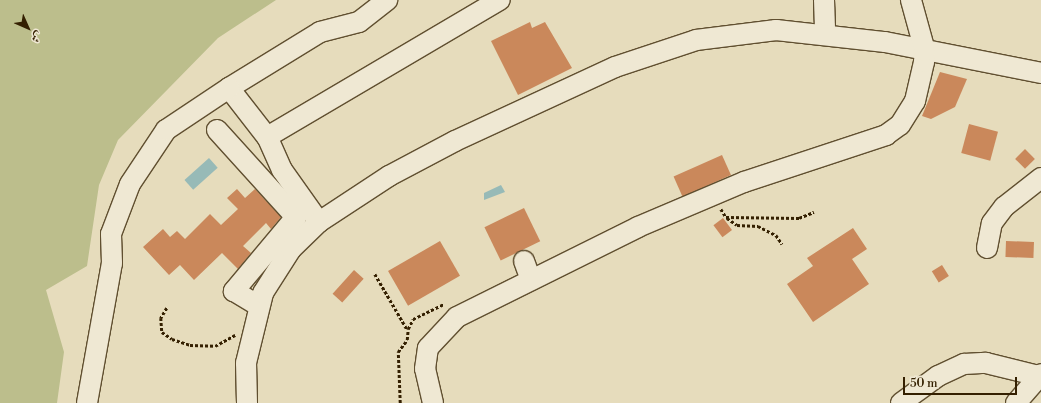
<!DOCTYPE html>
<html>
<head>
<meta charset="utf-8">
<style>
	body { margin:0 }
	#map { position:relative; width:1041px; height:403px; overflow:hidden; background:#e6dcbc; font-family:"Libre Bodoni",Amiri,serif }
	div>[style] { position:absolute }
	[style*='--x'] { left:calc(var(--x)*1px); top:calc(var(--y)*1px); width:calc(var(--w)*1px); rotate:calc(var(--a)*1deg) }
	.green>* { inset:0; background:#bcbe8c }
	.water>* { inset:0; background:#97bab7; transform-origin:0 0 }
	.building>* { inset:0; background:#ca885b; transform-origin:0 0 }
	.path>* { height:2.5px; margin-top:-1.25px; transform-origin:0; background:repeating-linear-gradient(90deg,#342001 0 3px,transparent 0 5px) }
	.roads { filter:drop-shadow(1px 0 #604f30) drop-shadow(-1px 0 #604f30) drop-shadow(0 1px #604f30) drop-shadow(0 -1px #604f30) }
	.minor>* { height:20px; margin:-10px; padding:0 10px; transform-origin:10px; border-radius:10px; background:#efe8d3 }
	span { translate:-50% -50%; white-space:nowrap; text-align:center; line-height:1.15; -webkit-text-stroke:4px #efe8d3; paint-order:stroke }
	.north { position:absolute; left:8px; top:8px; width:40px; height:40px; -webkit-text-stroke:3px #efe8d3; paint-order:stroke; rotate:135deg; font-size:11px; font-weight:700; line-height:16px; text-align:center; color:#342001 }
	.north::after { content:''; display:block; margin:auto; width:14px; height:18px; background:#342001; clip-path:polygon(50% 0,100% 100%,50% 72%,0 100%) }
	.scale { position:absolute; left:903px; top:377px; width:114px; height:18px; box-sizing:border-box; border:2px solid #342001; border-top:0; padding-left:5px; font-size:12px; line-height:14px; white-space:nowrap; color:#342001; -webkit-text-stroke:3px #efe8d3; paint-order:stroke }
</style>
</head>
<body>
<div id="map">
	<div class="green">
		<div style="clip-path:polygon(0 0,276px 0,218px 38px,118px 140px,99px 185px,87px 266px,46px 290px,64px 352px,57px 403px,0 403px)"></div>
	</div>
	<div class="water">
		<div style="left:209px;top:158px;width:13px;height:33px;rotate:48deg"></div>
		<div style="clip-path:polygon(501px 185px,505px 192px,484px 200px,484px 193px)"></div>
	</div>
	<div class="building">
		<div style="clip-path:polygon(530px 22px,532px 28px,545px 22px,572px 68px,518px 95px,491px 41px)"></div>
		<div style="clip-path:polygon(940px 72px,967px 79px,955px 107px,931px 119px,922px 116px)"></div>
		<div style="left:969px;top:124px;width:30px;height:30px;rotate:15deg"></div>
		<div style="left:1025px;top:149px;width:14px;height:14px;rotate:45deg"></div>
		<div style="left:722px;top:155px;width:22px;height:53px;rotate:66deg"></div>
		<div style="clip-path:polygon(237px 189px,245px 198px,255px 189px,281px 217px,271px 229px,266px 223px,243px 246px,251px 253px,238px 269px,222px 253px,194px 280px,180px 265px,169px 275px,143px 247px,163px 229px,170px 237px,177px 231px,185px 239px,210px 214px,221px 225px,238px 209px,227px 198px)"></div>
		<div style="left:524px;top:208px;width:37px;height:44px;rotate:64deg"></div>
		<div style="left:723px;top:218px;width:15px;height:12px;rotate:53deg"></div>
		<div style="clip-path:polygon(853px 228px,867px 249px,852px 259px,869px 284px,813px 322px,787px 284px,813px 266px,807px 258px)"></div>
		<div style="left:440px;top:241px;width:40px;height:60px;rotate:60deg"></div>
		<div style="left:1006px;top:241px;width:28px;height:16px;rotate:2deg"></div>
		<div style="left:942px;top:265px;width:13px;height:12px;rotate:58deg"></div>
		<div style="left:354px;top:270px;width:13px;height:32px;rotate:42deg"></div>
	</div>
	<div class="path">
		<div style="--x:721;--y:209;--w:9;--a:58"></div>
		<div style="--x:726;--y:217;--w:73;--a:0.8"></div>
		<div style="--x:799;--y:218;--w:16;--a:-22"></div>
		<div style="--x:727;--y:218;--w:12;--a:35"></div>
		<div style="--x:737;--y:225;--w:21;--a:3"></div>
		<div style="--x:758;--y:226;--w:20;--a:27"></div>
		<div style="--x:776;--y:235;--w:11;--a:56"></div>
		<div style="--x:375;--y:274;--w:64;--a:59.8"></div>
		<div style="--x:167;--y:308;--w:12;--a:121"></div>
		<div style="--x:161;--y:318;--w:14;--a:86"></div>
		<div style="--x:162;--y:332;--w:12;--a:35"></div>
		<div style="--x:172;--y:339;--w:19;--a:18"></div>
		<div style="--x:190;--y:345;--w:25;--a:2"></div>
		<div style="--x:215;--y:346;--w:23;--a:-29"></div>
		<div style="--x:400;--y:403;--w:51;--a:-92.2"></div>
		<div style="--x:398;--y:352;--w:15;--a:-53"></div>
		<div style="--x:407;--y:340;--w:11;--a:-85"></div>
		<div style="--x:408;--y:329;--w:11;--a:-63"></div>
		<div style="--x:413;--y:319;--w:34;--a:-26"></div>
	</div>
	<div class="roads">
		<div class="minor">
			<div style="--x:824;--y:0;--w:35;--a:88"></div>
			<div style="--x:217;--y:130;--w:118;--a:47.8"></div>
			<div style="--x:296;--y:217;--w:97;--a:130"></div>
			<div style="--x:234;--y:291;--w:29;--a:31"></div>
			<div style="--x:267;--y:137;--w:62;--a:-127.8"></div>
			<div style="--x:229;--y:88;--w:107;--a:-31.6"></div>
			<div style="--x:320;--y:32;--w:40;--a:-14.4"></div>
			<div style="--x:359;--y:22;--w:36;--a:-38"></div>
			<div style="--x:319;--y:222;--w:64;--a:-125.4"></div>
			<div style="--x:282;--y:170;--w:36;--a:-114"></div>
			<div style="--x:267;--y:137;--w:270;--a:-30.5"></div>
			<div style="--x:987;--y:248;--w:25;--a:-79"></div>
			<div style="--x:992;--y:223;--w:20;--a:-53"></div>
			<div style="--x:1004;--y:207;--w:47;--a:-38.1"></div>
			<div style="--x:524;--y:261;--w:20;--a:70"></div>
			<div style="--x:87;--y:403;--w:142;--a:-79.9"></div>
			<div style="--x:112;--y:263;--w:29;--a:-92"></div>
			<div style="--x:111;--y:234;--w:53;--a:-69.2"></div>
			<div style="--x:130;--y:184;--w:65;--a:-56.3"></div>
			<div style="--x:166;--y:130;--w:76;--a:-33.7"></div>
			<div style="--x:247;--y:403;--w:40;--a:-91.4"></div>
			<div style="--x:246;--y:363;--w:72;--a:-76.3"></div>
			<div style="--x:263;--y:293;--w:52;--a:-57.5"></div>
			<div style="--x:291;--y:249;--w:39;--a:-44"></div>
			<div style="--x:319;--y:222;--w:84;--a:-33.3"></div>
			<div style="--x:389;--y:176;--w:75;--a:-27.9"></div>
			<div style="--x:455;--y:141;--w:176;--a:-24.8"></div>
			<div style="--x:615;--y:67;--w:85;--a:-18.4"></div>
			<div style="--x:696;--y:40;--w:81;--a:-7.1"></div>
			<div style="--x:776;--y:30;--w:110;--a:6.3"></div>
			<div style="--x:885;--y:42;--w:159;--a:11.2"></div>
			<div style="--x:433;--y:403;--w:35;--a:-103"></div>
			<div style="--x:425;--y:369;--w:21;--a:-82"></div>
			<div style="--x:428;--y:348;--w:42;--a:-46.9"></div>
			<div style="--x:457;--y:317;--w:202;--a:-26.4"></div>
			<div style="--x:638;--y:227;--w:115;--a:-23"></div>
			<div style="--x:744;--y:182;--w:150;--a:-18.3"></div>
			<div style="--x:886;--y:135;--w:17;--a:-36"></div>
			<div style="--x:900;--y:125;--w:28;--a:-58"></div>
			<div style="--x:915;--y:101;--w:40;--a:-77"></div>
			<div style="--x:924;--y:62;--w:11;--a:-85"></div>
			<div style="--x:925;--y:51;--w:53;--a:-105.4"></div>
			<div style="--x:901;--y:403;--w:46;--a:-36.1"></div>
			<div style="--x:938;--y:376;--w:29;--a:-25"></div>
			<div style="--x:964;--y:364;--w:22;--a:-3"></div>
			<div style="--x:986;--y:363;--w:55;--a:13.8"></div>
			<div style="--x:1016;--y:403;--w:38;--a:-49"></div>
		</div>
	</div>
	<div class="north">ش</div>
	<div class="scale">50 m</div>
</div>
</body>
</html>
